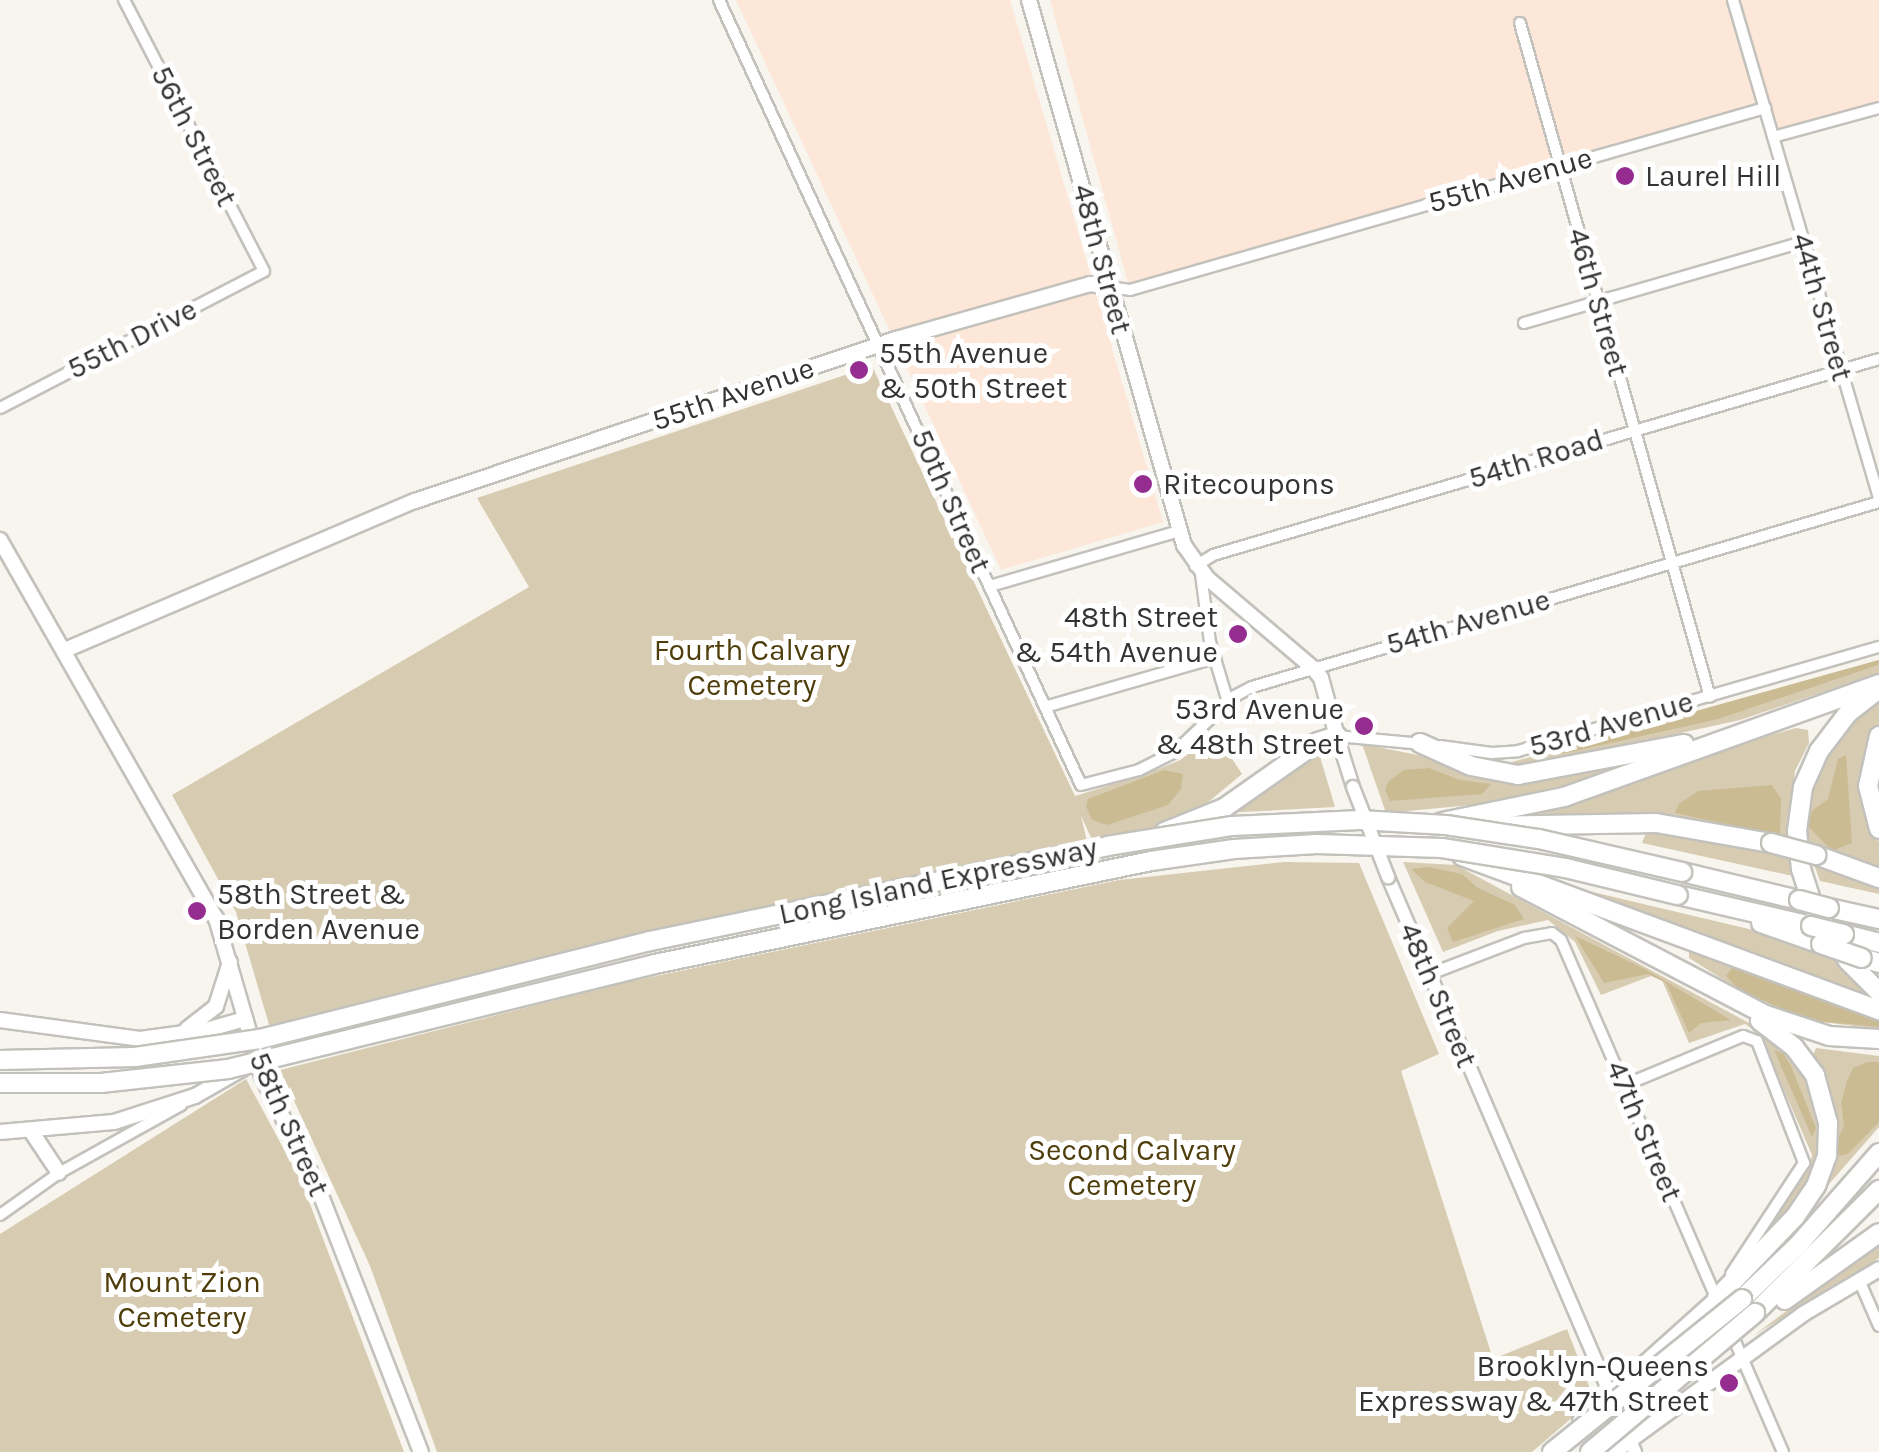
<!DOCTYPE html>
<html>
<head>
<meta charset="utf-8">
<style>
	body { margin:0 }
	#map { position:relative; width:1879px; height:1452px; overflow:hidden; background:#f8f5ef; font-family:Karla,sans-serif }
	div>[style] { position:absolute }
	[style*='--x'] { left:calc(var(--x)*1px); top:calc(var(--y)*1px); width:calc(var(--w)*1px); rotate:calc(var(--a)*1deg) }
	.industrial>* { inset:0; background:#fce7d8 }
	.green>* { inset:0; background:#d7ccb2 }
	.forest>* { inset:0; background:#cbbb93 }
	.roads { filter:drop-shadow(2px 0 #c3c1bc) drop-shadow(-2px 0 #c3c1bc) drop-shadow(0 2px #c3c1bc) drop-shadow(0 -2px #c3c1bc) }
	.minor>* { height:10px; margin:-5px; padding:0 5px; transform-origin:5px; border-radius:5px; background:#fff }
	.tertiary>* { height:12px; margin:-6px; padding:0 6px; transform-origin:6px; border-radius:6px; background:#fff }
	.secondary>* { height:14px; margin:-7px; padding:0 7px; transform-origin:7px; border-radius:7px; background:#fff }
	.motorway>* { height:18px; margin:-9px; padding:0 9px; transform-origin:9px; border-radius:9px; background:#fff }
	.bridges { filter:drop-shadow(2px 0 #c3c1bc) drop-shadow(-2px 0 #c3c1bc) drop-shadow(0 2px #c3c1bc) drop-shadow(0 -2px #c3c1bc) }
	.tertiary-bridge>* { height:12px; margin:-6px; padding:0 6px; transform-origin:6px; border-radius:6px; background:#fff }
	.motorway-bridge>* { height:18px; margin:-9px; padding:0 9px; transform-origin:9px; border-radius:9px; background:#fff }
	.dots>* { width:28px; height:28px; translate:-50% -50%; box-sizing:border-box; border:5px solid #fff; border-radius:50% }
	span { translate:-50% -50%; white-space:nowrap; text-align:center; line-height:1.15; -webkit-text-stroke:10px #fff; paint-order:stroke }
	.street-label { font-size:30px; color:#343331 }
	.poi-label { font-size:30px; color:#343331 }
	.left { translate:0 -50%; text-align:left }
	.right { translate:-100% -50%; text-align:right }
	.park-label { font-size:30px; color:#4f3e0b }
</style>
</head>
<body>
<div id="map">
	<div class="industrial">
		<div style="clip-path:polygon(736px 0,1010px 0,1163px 522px,1001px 570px)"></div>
		<div style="clip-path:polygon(1050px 0,1879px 0,1879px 108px,1773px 137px,1765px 109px,1130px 290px)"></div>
	</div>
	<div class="green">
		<div style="clip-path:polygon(872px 366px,1075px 796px,1149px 773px,1180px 760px,1216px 734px,1242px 774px,1206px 804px,1140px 833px,1093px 842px,1081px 816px,1087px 841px,601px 943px,270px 1028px,236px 912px,172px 795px,529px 587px,477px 498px)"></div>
		<div style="clip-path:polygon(1879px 660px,1879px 673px,1740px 720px,1562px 759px,1516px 766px,1512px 762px)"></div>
		<div style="clip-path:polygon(1879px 695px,1879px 726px,1865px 747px,1860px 786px,1865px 817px,1879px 842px,1879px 870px,1802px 843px,1803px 801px,1841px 723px)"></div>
		<div style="clip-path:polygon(1796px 728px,1808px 730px,1809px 743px,1795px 771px,1787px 838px,1691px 818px,1534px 817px,1528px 812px,1694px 756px)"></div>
		<div style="clip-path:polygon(1362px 744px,1428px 757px,1476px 776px,1604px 770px,1577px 786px,1525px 800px,1386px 813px)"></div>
		<div style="clip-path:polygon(1318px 750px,1335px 807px,1223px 813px)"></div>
		<div style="clip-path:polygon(1648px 827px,1789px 853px,1793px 876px,1642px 843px)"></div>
		<div style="clip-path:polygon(1284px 862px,1359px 863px,1439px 1054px,1401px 1071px,1493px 1359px,1567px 1329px,1594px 1399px,1532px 1452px,437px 1452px,370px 1266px,280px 1070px,632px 981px,1119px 880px)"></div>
		<div style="clip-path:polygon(1403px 862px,1456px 865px,1764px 1031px,1802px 1065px,1814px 1091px,1822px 1127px,1816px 1167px,1804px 1193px,1760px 1246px,1754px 1249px,1809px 1169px,1812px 1155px,1760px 1034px,1745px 1024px,1689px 1043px,1662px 980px,1651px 976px,1601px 995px,1575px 942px,1548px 920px,1498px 931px,1443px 952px)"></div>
		<div style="clip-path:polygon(1813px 862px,1879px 884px,1879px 894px,1820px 881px)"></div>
		<div style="clip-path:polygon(1538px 879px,1774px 935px,1834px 954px,1841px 967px,1879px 999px,1879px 1004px)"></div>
		<div style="clip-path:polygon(1689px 947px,1879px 1017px,1879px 1029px,1806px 1020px,1738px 989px,1689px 958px)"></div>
		<div style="clip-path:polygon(1816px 1048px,1879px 1056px,1879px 1127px,1815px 1200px,1834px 1143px,1812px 1057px)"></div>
		<div style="clip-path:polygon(246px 1079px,302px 1183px,404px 1452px,0 1452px,0 1234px)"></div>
		<div style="clip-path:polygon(1879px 1247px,1879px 1258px,1753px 1336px,1830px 1278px)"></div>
	</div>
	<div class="forest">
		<div style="clip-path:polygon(1879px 660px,1878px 665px,1718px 719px,1557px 755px,1562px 749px)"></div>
		<div style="clip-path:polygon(1846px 755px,1852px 843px,1832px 851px,1805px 823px,1813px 810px,1828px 799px,1838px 759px)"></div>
		<div style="clip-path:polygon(1429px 768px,1460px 780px,1491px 784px,1482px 794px,1390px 801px,1385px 790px,1389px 781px,1404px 770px)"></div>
		<div style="clip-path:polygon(1164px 770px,1183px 774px,1181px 789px,1168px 805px,1107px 825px,1092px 820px,1086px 806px,1088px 799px)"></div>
		<div style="clip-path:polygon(1772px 785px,1781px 799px,1780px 836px,1675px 813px,1679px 804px,1698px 791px)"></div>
		<div style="clip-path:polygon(1428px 867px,1462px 874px,1478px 888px,1515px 905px,1524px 919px,1453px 942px,1447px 928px,1474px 901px,1425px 882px,1411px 869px)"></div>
		<div style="clip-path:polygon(1575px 936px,1645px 969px,1731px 1020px,1701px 1023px,1689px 1033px,1666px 983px,1648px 974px,1604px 983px)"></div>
		<div style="clip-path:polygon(1732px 968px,1866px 1012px,1879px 1020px,1879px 1027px,1806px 1020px,1738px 989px,1726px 976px)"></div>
		<div style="clip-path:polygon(1774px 1050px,1783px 1053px,1791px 1066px,1816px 1128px,1812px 1137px)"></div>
		<div style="clip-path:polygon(1867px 1062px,1879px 1062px,1879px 1122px,1848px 1154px,1837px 1156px,1834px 1147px,1844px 1126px,1841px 1103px,1847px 1081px,1853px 1068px)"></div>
	</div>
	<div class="roads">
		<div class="minor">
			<div style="--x:719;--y:0;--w:864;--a:65.24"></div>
			<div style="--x:1081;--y:785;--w:60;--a:-14.5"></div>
			<div style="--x:1139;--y:770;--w:40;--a:-26.6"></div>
			<div style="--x:1175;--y:752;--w:80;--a:-43.5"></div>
			<div style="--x:1233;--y:697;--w:21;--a:-28"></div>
			<div style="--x:1252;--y:687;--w:654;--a:-16.44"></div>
			<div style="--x:1733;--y:0;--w:519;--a:73.66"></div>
			<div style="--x:1520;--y:23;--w:700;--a:74.26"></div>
			<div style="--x:1773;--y:137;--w:110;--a:-15.3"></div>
			<div style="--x:1109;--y:287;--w:21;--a:8"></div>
			<div style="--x:1130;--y:290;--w:661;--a:-15.99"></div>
			<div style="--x:1524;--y:323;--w:291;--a:-16.2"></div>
			<div style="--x:0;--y:408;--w:297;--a:-27.4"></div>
			<div style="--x:264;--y:271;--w:305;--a:-117.3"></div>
			<div style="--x:1195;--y:566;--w:21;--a:-31"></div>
			<div style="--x:1213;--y:555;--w:694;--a:-16.4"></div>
			<div style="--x:1201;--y:574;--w:69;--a:82.5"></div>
			<div style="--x:1210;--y:642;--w:63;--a:73.3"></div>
			<div style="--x:990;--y:586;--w:197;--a:-16.2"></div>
			<div style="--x:1045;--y:707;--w:177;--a:-16.1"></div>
			<div style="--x:1337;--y:736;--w:86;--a:5.3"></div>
			<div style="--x:1440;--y:746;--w:52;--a:7.7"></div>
			<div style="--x:1492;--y:753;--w:26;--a:-4"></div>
			<div style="--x:1518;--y:751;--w:376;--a:-16.1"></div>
			<div style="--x:1430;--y:974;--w:101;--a:-21"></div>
			<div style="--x:1524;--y:938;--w:28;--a:-10"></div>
			<div style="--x:1552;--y:933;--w:11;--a:38"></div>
			<div style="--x:1561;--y:940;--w:558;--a:66.56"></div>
			<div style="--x:1625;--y:1085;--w:128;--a:-22.6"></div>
			<div style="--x:1743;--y:1036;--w:15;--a:20"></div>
			<div style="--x:1757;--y:1041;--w:131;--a:68.9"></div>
			<div style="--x:1804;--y:1163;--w:133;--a:123.3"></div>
			<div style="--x:0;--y:1215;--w:72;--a:-35.4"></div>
			<div style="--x:59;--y:1173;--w:140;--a:-29.1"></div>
			<div style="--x:1859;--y:1280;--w:50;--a:66.5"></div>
		</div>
		<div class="tertiary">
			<div style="--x:1337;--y:736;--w:53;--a:72.6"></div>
			<div style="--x:1388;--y:877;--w:626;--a:66.75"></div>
		</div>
		<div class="secondary">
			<div style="--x:1029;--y:0;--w:567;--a:74.12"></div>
			<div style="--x:1184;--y:545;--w:39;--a:55"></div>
			<div style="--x:1206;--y:577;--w:140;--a:40.4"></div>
			<div style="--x:1313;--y:668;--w:13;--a:51"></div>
			<div style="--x:1321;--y:678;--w:60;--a:74.6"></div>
			<div style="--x:0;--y:540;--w:435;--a:60.3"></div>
			<div style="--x:216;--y:918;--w:165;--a:73.8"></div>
			<div style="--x:262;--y:1076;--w:125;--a:63.4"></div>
			<div style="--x:318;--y:1188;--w:283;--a:68.7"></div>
			<div style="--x:65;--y:650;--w:380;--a:-23.1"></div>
			<div style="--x:415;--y:501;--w:508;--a:-18.61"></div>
			<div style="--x:896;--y:339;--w:202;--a:-15.8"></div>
			<div style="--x:1090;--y:284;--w:19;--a:9"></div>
			<div style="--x:0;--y:1020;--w:141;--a:7.7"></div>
			<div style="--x:140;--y:1039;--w:67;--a:-7.8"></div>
			<div style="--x:206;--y:1030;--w:41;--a:-15.8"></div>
			<div style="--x:187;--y:1029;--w:37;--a:-38"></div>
			<div style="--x:216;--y:1006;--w:46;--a:-72.3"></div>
			<div style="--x:31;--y:1131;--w:50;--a:56.3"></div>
			<div style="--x:0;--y:1132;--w:114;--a:-5"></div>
			<div style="--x:114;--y:1122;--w:85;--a:-17.8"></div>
			<div style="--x:195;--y:1096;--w:54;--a:-29.9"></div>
			<div style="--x:1580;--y:1421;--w:184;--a:-41.9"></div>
			<div style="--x:1614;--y:1452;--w:234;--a:-36.1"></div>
			<div style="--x:1803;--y:1314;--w:88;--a:-30.6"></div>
		</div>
		<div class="motorway">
			<div style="--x:1879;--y:689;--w:39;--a:142"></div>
			<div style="--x:1848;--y:713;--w:48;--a:127.3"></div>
			<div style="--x:1819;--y:751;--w:39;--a:114"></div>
			<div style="--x:1803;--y:787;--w:44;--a:97.8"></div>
			<div style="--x:1797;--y:831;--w:38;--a:84"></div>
			<div style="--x:1801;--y:869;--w:40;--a:72"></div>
			<div style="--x:1813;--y:907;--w:64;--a:57.1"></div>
			<div style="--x:1848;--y:961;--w:44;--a:45"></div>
			<div style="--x:1879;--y:736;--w:51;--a:102.4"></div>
			<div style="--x:1868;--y:786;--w:44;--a:75.7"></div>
			<div style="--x:1420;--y:743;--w:56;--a:24.3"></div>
			<div style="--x:1471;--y:766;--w:48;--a:10.8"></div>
			<div style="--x:1518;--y:775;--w:169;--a:-10.6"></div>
			<div style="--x:1442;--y:822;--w:125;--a:-11.6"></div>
			<div style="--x:1564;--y:797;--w:335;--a:-19.7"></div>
			<div style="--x:1484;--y:826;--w:172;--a:-1"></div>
			<div style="--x:1656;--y:823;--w:117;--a:9.9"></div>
			<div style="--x:1164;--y:832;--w:65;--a:-21.8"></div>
			<div style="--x:1224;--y:808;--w:115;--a:-35.1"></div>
			<div style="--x:1318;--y:742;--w:20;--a:-18"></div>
			<div style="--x:1816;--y:855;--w:67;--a:20.1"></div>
			<div style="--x:1462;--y:856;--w:445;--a:20.3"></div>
			<div style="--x:1682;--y:872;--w:120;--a:13.5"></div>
			<div style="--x:1521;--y:887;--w:276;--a:27.6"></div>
			<div style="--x:1766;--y:1015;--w:66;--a:18.4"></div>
			<div style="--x:1829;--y:1036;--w:50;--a:3.4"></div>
			<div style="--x:1678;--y:895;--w:137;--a:13.1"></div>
			<div style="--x:1829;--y:908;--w:51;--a:12.4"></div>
			<div style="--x:1761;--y:923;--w:64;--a:19.3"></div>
			<div style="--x:1844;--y:934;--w:36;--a:14"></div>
			<div style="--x:1862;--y:958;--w:18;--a:16"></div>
			<div style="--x:303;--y:1037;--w:48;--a:-14.6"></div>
			<div style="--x:1717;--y:1298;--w:112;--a:-46.1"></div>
			<div style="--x:1795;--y:1217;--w:37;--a:-56"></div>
			<div style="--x:1816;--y:1186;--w:33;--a:-70"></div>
			<div style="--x:1827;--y:1155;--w:32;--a:-88"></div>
			<div style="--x:1828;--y:1123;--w:50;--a:-105.2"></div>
			<div style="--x:1815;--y:1075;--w:35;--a:-127"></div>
			<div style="--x:1794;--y:1047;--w:43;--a:-142.6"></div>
			<div style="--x:1742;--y:1299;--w:79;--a:-44"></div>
			<div style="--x:1799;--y:1244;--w:121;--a:-48.7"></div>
			<div style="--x:1785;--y:1300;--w:115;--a:-35.5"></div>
			<div style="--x:1755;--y:1313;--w:175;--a:-44.8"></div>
		</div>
	</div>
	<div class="bridges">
		<div class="tertiary-bridge">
			<div style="--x:1353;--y:787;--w:97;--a:68.7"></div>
		</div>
		<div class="motorway-bridge">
			<div style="--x:1771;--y:843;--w:47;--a:14.9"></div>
			<div style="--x:1799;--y:900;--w:31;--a:15"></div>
			<div style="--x:1811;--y:926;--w:34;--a:14"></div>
			<div style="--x:1821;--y:944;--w:43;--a:18.9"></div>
			<div style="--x:0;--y:1060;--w:135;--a:-1.3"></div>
			<div style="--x:135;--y:1057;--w:126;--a:-8.2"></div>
			<div style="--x:260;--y:1039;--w:402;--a:-14.1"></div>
			<div style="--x:650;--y:941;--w:467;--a:-11.7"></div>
			<div style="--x:1107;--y:846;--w:127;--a:-9.1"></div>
			<div style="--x:1232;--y:826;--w:128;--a:-2.7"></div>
			<div style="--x:1360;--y:820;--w:86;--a:3.3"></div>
			<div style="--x:1446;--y:825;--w:94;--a:8.6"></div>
			<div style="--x:1539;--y:839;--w:147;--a:13"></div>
			<div style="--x:0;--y:1083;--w:101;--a:0"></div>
			<div style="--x:101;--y:1083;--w:128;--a:-6.3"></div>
			<div style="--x:228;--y:1069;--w:440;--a:-13.8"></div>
			<div style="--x:655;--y:964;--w:507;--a:-11.73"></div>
			<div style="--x:1151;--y:861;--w:84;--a:-8.2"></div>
			<div style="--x:1234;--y:849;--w:83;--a:-3.4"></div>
			<div style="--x:1317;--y:844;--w:125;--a:1.8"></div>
			<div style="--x:1442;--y:848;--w:126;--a:9.2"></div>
			<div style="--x:1566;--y:868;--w:115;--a:13.6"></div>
			<div style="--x:1552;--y:1452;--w:244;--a:-38.8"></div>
			<div style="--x:1590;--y:1452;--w:216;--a:-40.1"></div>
		</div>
	</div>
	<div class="dots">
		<div style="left:1625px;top:176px;background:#952c90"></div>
		<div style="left:859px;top:370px;background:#952c90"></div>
		<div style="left:1143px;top:484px;background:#952c90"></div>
		<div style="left:1238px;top:634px;background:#952c90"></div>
		<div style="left:1364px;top:726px;background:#952c90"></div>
		<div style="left:197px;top:911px;background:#952c90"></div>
		<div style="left:1729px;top:1383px;background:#952c90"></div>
	</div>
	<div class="street-label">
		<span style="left:194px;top:136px;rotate:63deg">56th Street</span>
		<span style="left:1510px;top:180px;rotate:-16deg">55th Avenue</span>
		<span style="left:1102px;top:259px;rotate:75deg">48th Street</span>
		<span style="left:1598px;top:302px;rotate:74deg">46th Street</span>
		<span style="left:1822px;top:307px;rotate:74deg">44th Street</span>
		<span style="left:132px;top:339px;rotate:-27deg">55th Drive</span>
		<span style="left:733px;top:394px;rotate:-19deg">55th Avenue</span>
		<span style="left:1536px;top:459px;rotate:-17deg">54th Road</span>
		<span style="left:951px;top:501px;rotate:66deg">50th Street</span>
		<span style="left:1468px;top:622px;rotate:-16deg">54th Avenue</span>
		<span style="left:1611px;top:724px;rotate:-16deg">53rd Avenue</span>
		<span style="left:938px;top:881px;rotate:-12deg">Long Island Expressway</span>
		<span style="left:1438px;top:995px;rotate:67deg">48th Street</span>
		<span style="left:289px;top:1124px;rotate:66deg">58th Street</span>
		<span style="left:1644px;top:1131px;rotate:67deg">47th Street</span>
	</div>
	<div class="poi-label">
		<span class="left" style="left:1645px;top:176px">Laurel Hill</span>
		<span class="left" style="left:879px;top:370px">55th Avenue<br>&amp; 50th Street</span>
		<span class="left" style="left:1163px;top:484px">Ritecoupons</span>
		<span class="right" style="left:1218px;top:634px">48th Street<br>&amp; 54th Avenue</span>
		<span class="right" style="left:1344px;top:726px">53rd Avenue<br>&amp; 48th Street</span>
		<span class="left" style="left:217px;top:911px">58th Street &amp;<br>Borden Avenue</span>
		<span class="right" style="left:1709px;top:1383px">Brooklyn-Queens<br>Expressway &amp; 47th Street</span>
	</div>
	<div class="park-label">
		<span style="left:752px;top:667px">Fourth Calvary<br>Cemetery</span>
		<span style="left:1132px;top:1167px">Second Calvary<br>Cemetery</span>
		<span style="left:182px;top:1299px">Mount Zion<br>Cemetery</span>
	</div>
</div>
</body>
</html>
